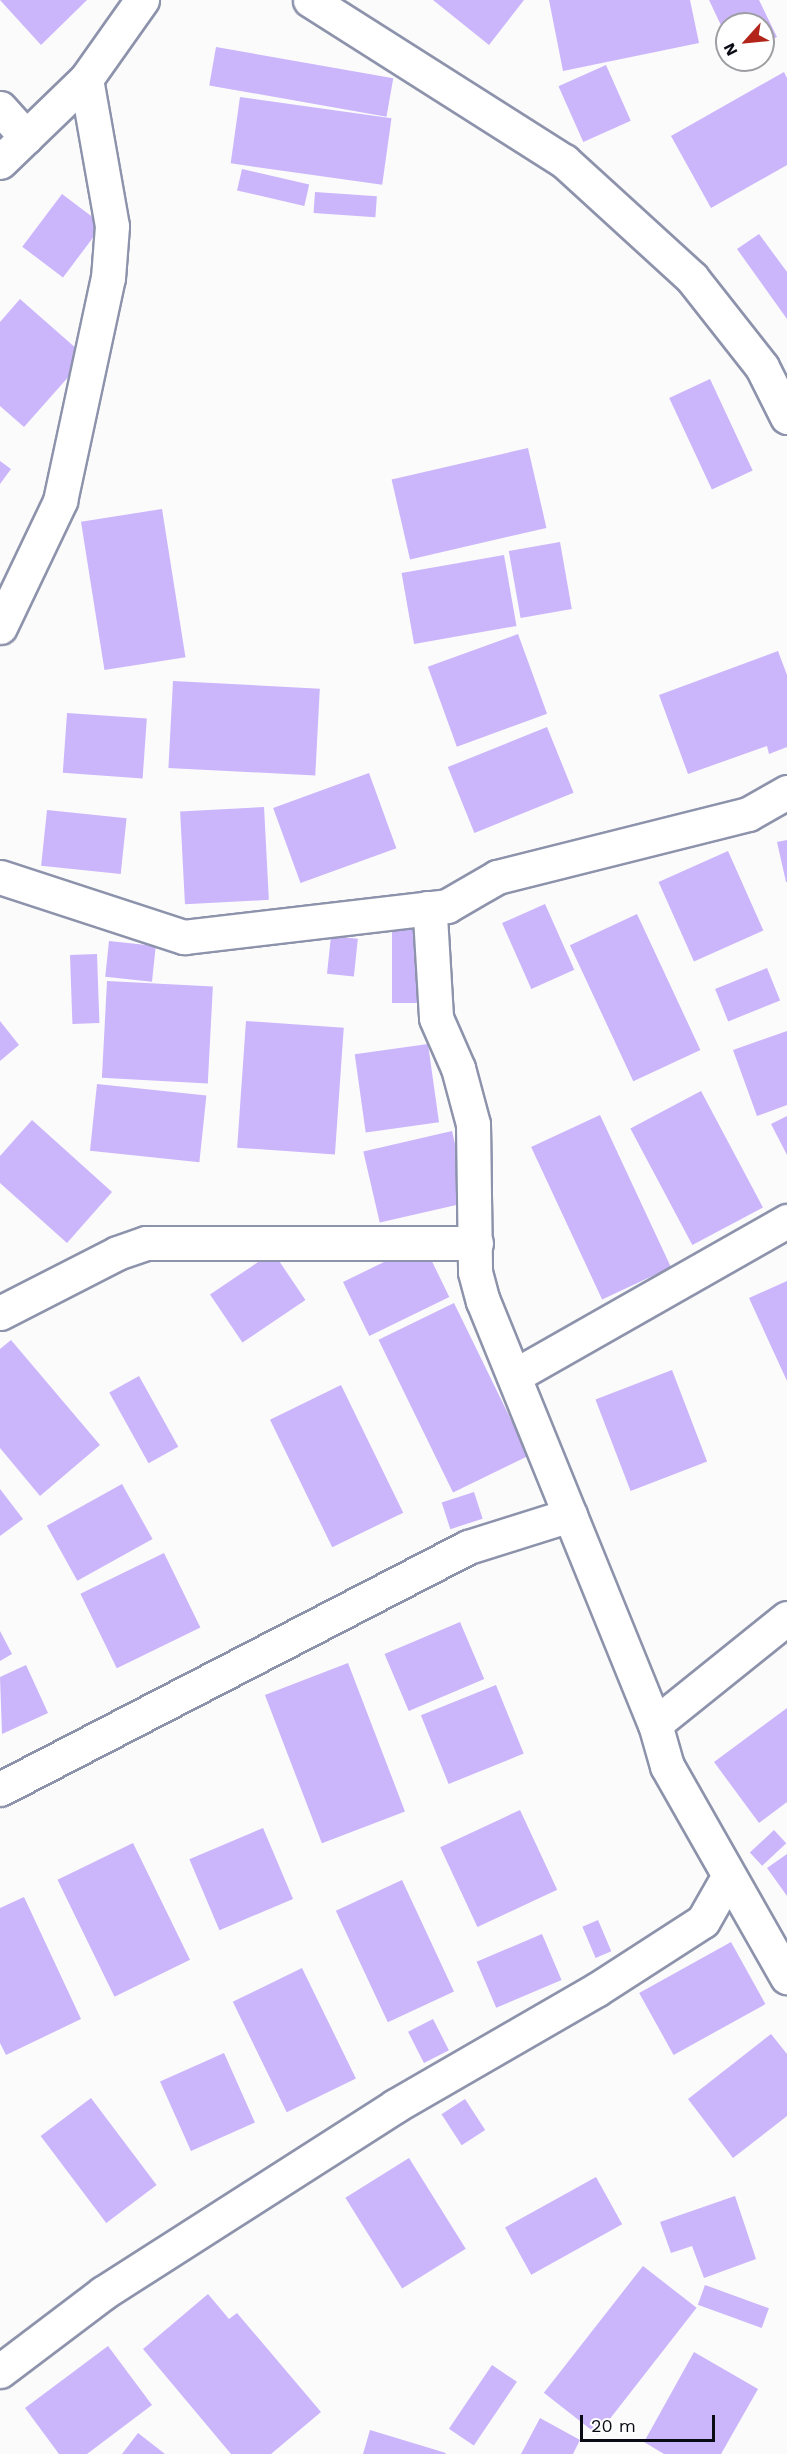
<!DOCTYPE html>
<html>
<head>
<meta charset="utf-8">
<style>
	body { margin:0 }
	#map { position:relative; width:787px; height:2454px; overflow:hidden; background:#fbfbfb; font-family:"Work Sans",sans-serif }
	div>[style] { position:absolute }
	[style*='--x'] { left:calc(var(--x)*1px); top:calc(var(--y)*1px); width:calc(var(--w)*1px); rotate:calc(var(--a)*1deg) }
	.building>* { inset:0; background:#cbb5fb; transform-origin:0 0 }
	.roads { filter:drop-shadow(2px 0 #8e93ac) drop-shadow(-2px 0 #8e93ac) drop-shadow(0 2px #8e93ac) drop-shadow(0 -2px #8e93ac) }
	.street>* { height:33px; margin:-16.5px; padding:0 16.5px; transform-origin:16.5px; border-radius:16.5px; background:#fff }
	span { translate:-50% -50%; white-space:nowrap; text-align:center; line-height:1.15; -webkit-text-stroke:5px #fff; paint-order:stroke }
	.north { position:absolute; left:715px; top:12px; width:60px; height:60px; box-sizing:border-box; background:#fff; border:2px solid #9d9ea1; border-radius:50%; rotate:243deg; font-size:16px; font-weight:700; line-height:24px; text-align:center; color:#0a0c15 }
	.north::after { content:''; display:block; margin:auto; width:21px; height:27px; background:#b3251a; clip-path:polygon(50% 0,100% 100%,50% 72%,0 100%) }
	.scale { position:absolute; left:580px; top:2415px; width:135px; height:27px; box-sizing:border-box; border:3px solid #0a0c15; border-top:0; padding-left:8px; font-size:18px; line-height:21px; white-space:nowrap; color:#0a0c15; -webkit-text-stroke:4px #fff; paint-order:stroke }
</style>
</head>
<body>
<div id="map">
	<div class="building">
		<div style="clip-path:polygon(0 0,87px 0,41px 45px)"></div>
		<div style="clip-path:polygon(433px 0,524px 0,489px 45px)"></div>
		<div style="clip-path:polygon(549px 0,690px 0,699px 43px,563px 71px)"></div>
		<div style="clip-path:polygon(709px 0,759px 0,777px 37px,763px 44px,763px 24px,727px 24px,727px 38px)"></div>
		<div style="left:216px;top:47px;width:180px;height:39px;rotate:10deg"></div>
		<div style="left:606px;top:65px;width:61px;height:52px;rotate:66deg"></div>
		<div style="clip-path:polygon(784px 72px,787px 78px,787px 165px,711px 208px,671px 136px)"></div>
		<div style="left:240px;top:97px;width:153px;height:67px;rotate:8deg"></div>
		<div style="left:242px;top:169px;width:69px;height:22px;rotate:13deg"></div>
		<div style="left:315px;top:192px;width:62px;height:21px;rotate:4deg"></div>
		<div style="left:62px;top:194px;width:51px;height:66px;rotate:37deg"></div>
		<div style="clip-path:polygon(759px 234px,787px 272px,787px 319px,737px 249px)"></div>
		<div style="clip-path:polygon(20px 299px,86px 357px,24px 427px,0 406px,0 322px)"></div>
		<div style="left:710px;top:379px;width:101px;height:45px;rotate:65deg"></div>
		<div style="left:528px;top:448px;width:82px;height:140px;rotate:77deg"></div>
		<div style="clip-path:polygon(0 461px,11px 469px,0 484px)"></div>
		<div style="left:162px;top:509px;width:150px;height:82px;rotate:81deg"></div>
		<div style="left:560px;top:542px;width:68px;height:52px;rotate:80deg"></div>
		<div style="left:504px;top:555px;width:72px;height:104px;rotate:80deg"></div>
		<div style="left:518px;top:634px;width:85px;height:96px;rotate:70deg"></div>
		<div style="clip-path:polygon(778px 651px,787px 675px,787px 747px,769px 754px,767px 746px,688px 774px,659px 695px)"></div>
		<div style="left:173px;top:681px;width:147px;height:87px;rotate:3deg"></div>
		<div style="left:67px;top:713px;width:80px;height:60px;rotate:4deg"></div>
		<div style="left:547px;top:727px;width:71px;height:107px;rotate:68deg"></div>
		<div style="left:369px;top:773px;width:80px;height:102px;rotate:70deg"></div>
		<div style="left:264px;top:807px;width:93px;height:84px;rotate:87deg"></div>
		<div style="left:47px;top:810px;width:80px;height:56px;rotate:6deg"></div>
		<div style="clip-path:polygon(787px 840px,787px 882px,786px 882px,777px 842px)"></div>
		<div style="left:728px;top:851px;width:87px;height:76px;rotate:66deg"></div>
		<div style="left:545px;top:904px;width:72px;height:47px;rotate:66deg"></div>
		<div style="left:637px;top:914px;width:150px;height:74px;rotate:65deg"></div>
		<div style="left:392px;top:924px;width:27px;height:79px"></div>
		<div style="left:331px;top:936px;width:27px;height:38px;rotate:6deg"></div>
		<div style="left:109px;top:941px;width:47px;height:36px;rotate:6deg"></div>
		<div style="left:97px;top:954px;width:69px;height:27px;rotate:88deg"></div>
		<div style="left:767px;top:968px;width:35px;height:56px;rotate:68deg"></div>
		<div style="left:107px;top:981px;width:106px;height:97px;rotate:3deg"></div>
		<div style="clip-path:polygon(0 1021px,19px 1045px,0 1061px)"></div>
		<div style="left:246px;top:1021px;width:98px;height:127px;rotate:4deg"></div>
		<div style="clip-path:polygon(787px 1031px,787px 1105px,757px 1116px,733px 1050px)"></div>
		<div style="left:428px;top:1044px;width:79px;height:74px;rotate:82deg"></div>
		<div style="left:97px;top:1084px;width:110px;height:67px;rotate:6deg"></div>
		<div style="left:701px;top:1091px;width:132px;height:80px;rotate:62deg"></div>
		<div style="left:600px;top:1115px;width:168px;height:76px;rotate:65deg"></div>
		<div style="clip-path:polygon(787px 1116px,787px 1155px,771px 1124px)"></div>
		<div style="clip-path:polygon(32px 1120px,112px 1192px,67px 1243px,0 1183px,0 1156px)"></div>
		<div style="left:452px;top:1131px;width:73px;height:91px;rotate:77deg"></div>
		<div style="left:423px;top:1243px;width:60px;height:89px;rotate:64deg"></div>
		<div style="left:273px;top:1252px;width:58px;height:76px;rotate:56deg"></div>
		<div style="clip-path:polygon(787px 1281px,787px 1381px,749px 1298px)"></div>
		<div style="left:454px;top:1303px;width:170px;height:84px;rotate:64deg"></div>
		<div style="clip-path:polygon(11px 1340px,100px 1445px,40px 1496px,0 1448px,0 1349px)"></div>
		<div style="left:672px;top:1370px;width:98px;height:82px;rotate:69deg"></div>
		<div style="left:139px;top:1376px;width:81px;height:34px;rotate:61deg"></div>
		<div style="left:341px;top:1385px;width:142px;height:79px;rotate:64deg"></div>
		<div style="left:122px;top:1484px;width:63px;height:86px;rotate:61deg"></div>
		<div style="clip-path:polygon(0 1489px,23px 1519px,0 1536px)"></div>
		<div style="left:474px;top:1492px;width:28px;height:34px;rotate:72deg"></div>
		<div style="left:164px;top:1553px;width:83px;height:93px;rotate:64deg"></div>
		<div style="left:460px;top:1622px;width:62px;height:82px;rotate:67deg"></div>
		<div style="clip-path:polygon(0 1631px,12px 1654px,0 1661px)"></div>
		<div style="left:348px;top:1663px;width:159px;height:89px;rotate:69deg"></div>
		<div style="clip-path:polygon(26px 1665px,48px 1713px,2px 1734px,0 1677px)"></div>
		<div style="left:496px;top:1685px;width:74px;height:81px;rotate:68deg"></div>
		<div style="clip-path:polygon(787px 1708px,787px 1802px,759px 1823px,714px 1762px)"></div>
		<div style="left:520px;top:1810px;width:88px;height:88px;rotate:65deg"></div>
		<div style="left:263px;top:1828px;width:77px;height:80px;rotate:67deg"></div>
		<div style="left:774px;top:1830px;width:18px;height:33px;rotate:47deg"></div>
		<div style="left:133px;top:1843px;width:130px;height:84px;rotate:64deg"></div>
		<div style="clip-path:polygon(787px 1854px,787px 1896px,767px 1868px)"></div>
		<div style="left:402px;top:1880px;width:123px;height:73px;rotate:65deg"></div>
		<div style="clip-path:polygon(24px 1897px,81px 2019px,6px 2055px,0 2043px,0 1908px)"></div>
		<div style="left:598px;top:1920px;width:34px;height:17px;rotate:67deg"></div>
		<div style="left:542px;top:1934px;width:50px;height:71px;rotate:67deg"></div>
		<div style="left:731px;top:1942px;width:71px;height:105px;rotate:61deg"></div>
		<div style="left:302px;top:1968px;width:123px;height:77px;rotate:64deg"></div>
		<div style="left:433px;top:2019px;width:35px;height:28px;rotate:63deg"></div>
		<div style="clip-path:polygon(771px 2034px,787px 2054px,787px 2116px,733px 2158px,688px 2099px)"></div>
		<div style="left:224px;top:2053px;width:76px;height:70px;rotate:66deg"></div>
		<div style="left:91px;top:2098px;width:109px;height:63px;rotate:53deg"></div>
		<div style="left:465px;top:2099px;width:37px;height:28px;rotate:57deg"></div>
		<div style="left:409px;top:2158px;width:107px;height:75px;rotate:58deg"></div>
		<div style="left:596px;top:2177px;width:54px;height:104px;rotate:61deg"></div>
		<div style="clip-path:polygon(735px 2196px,756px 2259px,704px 2278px,692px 2246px,671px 2253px,660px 2222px)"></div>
		<div style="left:643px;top:2266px;width:68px;height:161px;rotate:38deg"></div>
		<div style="left:705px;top:2285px;width:68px;height:21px;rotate:20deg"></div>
		<div style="clip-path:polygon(208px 2294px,229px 2319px,237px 2313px,321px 2412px,271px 2454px,231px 2454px,143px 2349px)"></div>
		<div style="clip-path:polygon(108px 2346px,152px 2405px,87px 2454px,59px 2454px,25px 2408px)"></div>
		<div style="clip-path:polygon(694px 2352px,758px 2389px,721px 2454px,664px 2454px,644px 2442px)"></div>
		<div style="left:492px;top:2365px;width:30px;height:77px;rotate:34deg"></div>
		<div style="clip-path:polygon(540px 2418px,580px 2440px,573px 2454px,521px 2454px)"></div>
		<div style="clip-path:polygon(370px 2430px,446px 2453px,445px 2454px,363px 2454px)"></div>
		<div style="clip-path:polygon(138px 2433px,165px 2454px,122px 2454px)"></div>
	</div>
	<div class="roads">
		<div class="street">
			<div style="--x:310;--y:0;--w:301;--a:32.4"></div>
			<div style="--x:564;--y:161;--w:173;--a:42.4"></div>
			<div style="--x:692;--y:278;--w:113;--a:51.8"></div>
			<div style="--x:762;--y:367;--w:56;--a:63.4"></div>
			<div style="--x:0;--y:108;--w:39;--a:48"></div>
			<div style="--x:0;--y:162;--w:120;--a:-44"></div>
			<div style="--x:86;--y:79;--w:97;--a:-54.7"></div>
			<div style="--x:0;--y:627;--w:140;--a:-64.5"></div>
			<div style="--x:60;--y:501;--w:228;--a:-77.9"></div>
			<div style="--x:108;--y:278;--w:52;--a:-85.6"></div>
			<div style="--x:112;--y:226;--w:149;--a:-100"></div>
			<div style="--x:0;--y:877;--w:194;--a:18.1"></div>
			<div style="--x:184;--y:937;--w:265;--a:-6.7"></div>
			<div style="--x:447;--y:906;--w:58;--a:-30.1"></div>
			<div style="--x:497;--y:877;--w:259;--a:-14.1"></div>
			<div style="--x:748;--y:814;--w:45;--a:-29.4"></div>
			<div style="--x:427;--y:908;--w:9;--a:69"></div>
			<div style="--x:430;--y:916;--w:102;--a:86.6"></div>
			<div style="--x:436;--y:1018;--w:55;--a:66.3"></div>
			<div style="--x:458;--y:1068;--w:58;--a:75"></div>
			<div style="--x:473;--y:1124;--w:148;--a:89.2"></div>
			<div style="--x:475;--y:1272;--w:30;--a:75"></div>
			<div style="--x:483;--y:1301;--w:457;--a:67.9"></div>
			<div style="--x:655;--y:1724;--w:44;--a:74.1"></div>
			<div style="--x:667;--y:1766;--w:243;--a:60.4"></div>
			<div style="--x:0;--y:1313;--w:131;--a:-27.1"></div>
			<div style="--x:117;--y:1253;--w:31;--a:-19"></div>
			<div style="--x:146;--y:1243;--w:330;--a:0"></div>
			<div style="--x:514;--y:1376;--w:314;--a:-29.6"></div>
			<div style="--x:655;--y:1724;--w:169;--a:-38.8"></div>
			<div style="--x:0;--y:1789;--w:527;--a:-27.34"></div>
			<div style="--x:468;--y:1547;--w:107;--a:-17.4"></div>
			<div style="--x:0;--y:2371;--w:129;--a:-37.1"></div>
			<div style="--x:103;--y:2293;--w:347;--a:-32.6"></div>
			<div style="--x:395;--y:2106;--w:232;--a:-30"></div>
			<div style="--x:596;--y:1990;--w:127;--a:-32.8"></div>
			<div style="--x:703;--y:1921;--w:51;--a:-60.4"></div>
		</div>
	</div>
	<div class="north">N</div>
	<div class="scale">20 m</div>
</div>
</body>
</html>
